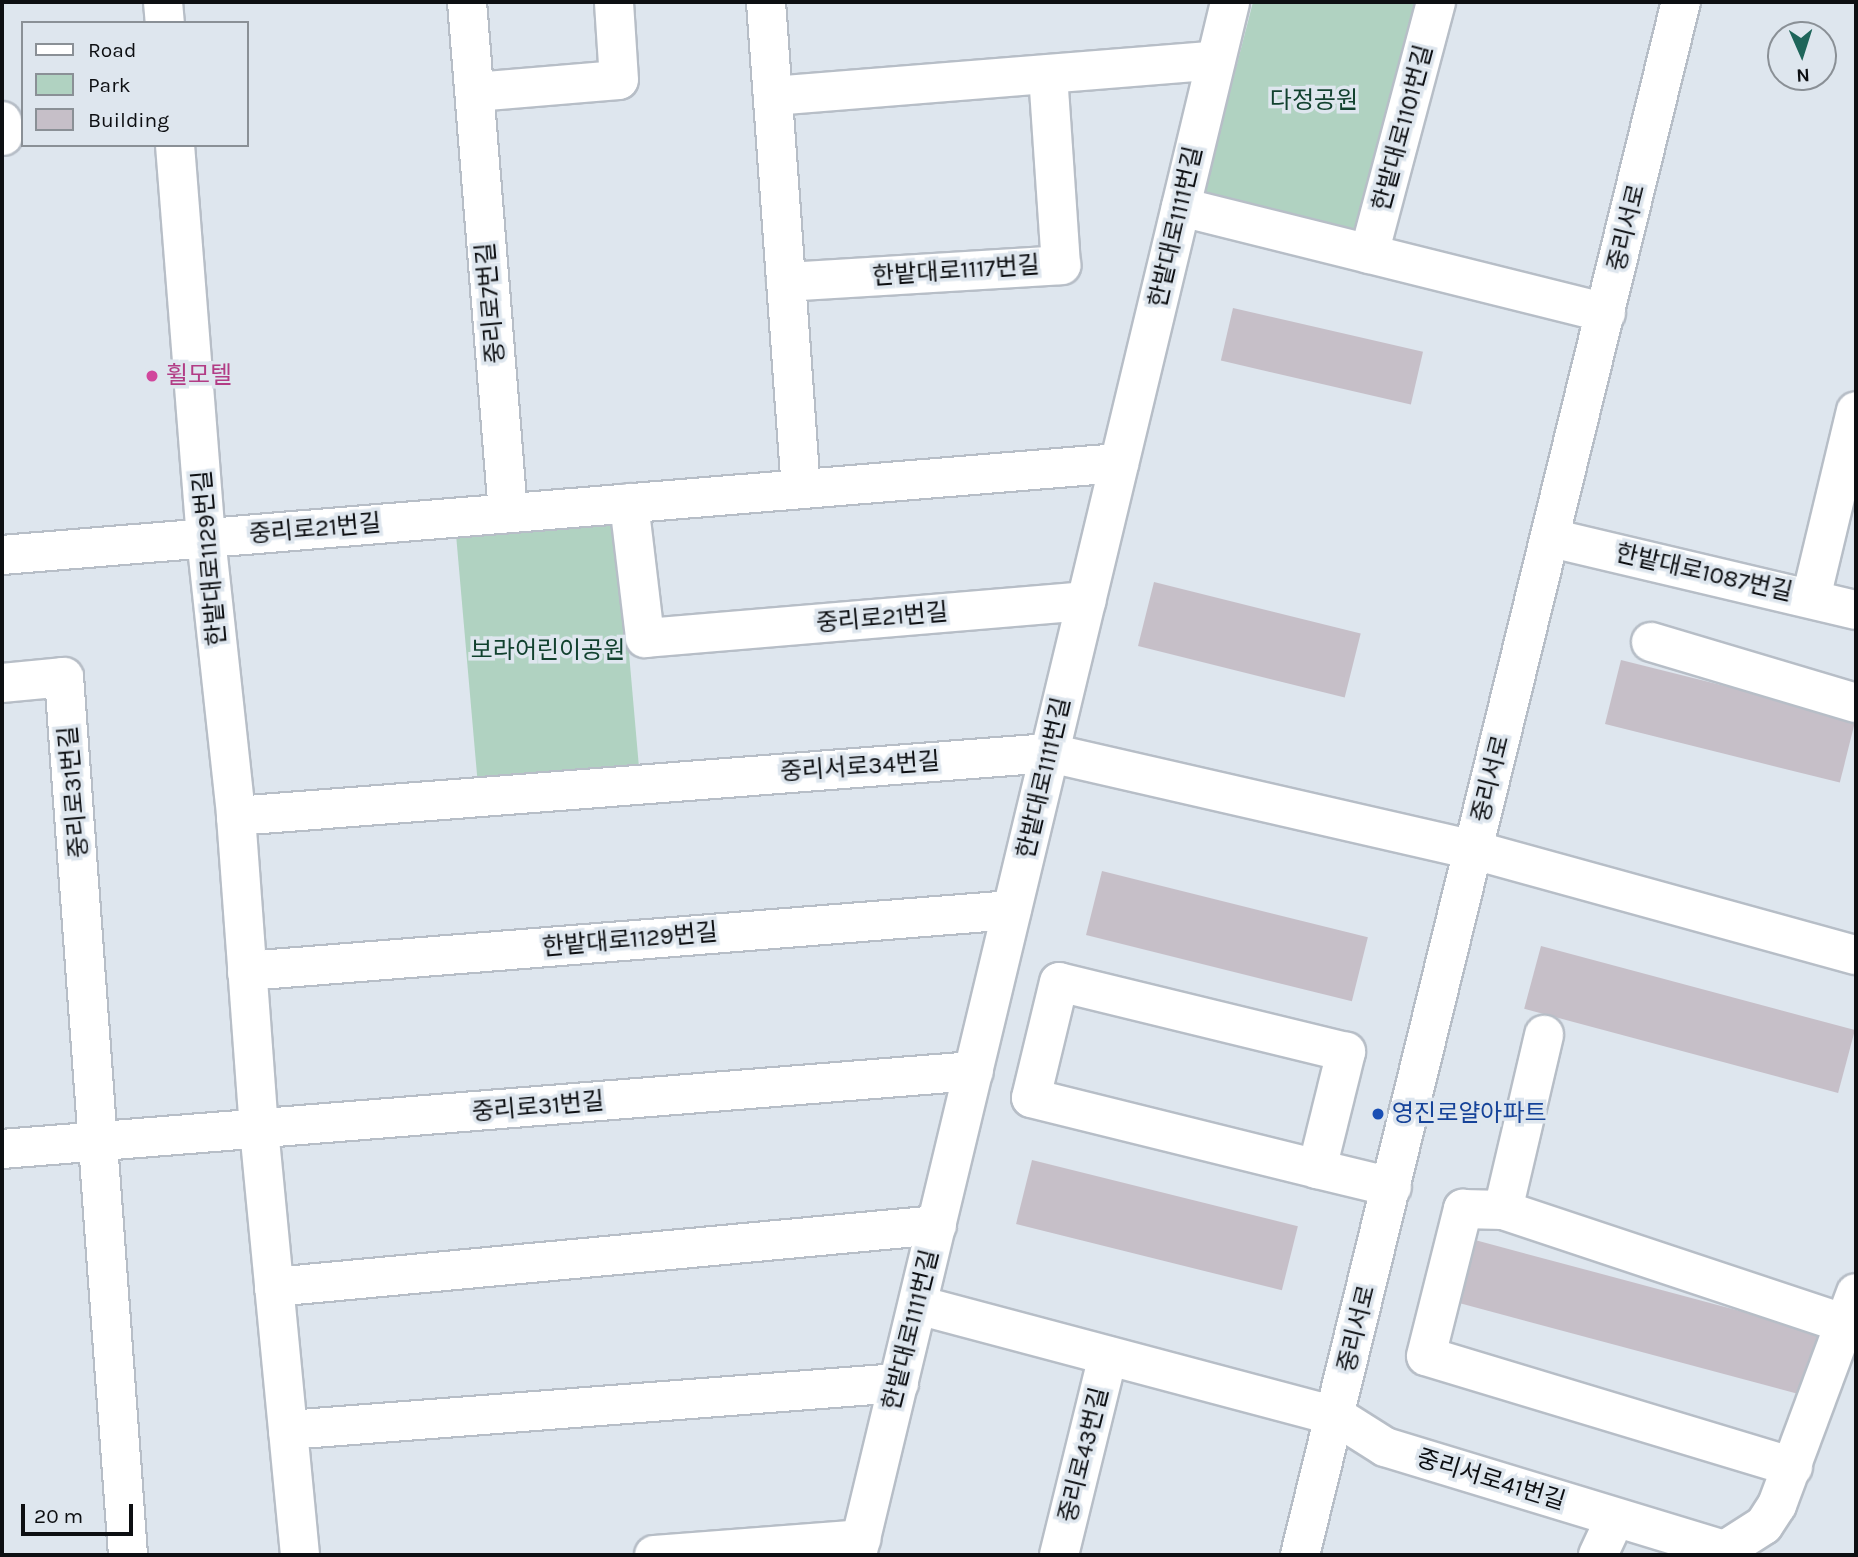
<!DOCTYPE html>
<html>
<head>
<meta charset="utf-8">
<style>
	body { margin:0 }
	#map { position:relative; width:1858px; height:1557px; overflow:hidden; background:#dee6ee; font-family:Karla,"Noto Sans KR",sans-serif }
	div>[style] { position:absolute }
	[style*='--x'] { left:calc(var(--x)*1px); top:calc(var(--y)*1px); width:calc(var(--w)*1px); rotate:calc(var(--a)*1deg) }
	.green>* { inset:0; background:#b0d2c1; transform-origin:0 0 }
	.building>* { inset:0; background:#c6bfc8; transform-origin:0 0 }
	.roads { filter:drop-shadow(2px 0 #b7bec7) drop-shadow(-2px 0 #b7bec7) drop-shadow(0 2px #b7bec7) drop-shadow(0 -2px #b7bec7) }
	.minor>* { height:38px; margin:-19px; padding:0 19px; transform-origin:19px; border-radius:19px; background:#fff }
	.major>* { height:38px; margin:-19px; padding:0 19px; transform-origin:19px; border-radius:19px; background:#fff }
	.dots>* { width:19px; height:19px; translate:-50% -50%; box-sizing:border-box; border:4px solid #dee6ee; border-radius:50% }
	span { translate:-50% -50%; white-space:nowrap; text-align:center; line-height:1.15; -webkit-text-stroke:7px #dee6ee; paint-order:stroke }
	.park-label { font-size:24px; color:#11412e }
	.street-label { font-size:24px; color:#0d0f12 }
	.hotel-label { font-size:24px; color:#b23c85 }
	.left { translate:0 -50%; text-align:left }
	.transit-label { font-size:24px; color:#164399 }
	.frame { position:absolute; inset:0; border:4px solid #0d0f12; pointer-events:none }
	.legend { position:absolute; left:21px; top:21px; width:228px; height:126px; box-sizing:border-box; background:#dee6ee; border:2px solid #8a9096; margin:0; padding:9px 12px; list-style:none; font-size:21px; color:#0d0f12 }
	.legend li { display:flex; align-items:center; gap:14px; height:35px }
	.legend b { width:35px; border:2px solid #8a9096 }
	.north { position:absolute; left:1767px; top:21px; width:70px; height:70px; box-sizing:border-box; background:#dee6ee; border:2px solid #8a9096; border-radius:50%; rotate:177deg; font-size:19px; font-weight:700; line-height:28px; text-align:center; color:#0d0f12 }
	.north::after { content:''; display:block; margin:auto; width:24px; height:32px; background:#1e655a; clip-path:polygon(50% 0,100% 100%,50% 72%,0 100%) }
	.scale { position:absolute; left:21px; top:1504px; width:112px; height:32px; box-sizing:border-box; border:4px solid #0d0f12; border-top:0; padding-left:9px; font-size:21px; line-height:24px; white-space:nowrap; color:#0d0f12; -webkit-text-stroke:5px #dee6ee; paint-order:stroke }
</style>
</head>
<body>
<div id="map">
	<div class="green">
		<div style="clip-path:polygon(1253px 2px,1427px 2px,1365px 242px,1202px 200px)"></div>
		<div style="left:617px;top:516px;width:255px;height:162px;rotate:85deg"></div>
	</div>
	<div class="building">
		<div style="left:1233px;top:308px;width:195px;height:54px;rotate:13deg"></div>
		<div style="left:1154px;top:582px;width:213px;height:66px;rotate:14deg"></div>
		<div style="left:1621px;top:660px;width:242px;height:66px;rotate:14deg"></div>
		<div style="left:1102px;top:871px;width:274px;height:66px;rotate:14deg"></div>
		<div style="left:1541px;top:946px;width:325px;height:65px;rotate:15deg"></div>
		<div style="left:1032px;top:1160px;width:274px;height:66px;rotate:14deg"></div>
		<div style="left:1475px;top:1240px;width:359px;height:65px;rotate:15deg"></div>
	</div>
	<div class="roads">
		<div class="minor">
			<div style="--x:163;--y:2;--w:21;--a:85"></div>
			<div style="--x:467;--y:2;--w:513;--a:85.41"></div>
			<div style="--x:766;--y:2;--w:488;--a:85.9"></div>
			<div style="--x:475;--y:92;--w:144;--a:-4.8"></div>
			<div style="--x:619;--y:80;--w:78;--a:-93.7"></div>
			<div style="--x:773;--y:96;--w:444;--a:-4.6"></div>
			<div style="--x:2;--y:121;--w:15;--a:86"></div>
			<div style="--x:175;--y:145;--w:394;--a:85.5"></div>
			<div style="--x:206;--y:538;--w:280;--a:83.8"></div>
			<div style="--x:236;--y:816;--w:314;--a:85.8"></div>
			<div style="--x:259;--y:1129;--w:428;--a:84.5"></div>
			<div style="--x:1181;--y:207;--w:438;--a:14"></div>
			<div style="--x:1369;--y:254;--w:261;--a:-75.1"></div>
			<div style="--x:786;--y:282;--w:276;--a:-3.5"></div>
			<div style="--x:1061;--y:265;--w:191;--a:-93.9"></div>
			<div style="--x:629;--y:503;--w:136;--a:83.2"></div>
			<div style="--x:645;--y:638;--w:443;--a:-4.8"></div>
			<div style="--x:1551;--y:538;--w:313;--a:13.3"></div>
			<div style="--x:2;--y:555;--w:1121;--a:-4.71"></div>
			<div style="--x:1811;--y:598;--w:192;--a:-76.5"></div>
			<div style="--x:1651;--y:642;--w:214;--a:16.6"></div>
			<div style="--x:2;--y:683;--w:62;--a:-5.5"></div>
			<div style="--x:64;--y:677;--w:880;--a:85.83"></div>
			<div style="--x:236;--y:816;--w:816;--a:-4.43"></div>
			<div style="--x:1050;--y:753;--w:435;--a:12.9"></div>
			<div style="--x:1474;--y:850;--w:396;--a:15.4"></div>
			<div style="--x:247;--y:971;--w:767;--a:-4.56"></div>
			<div style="--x:2;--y:1149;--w:975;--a:-4.59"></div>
			<div style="--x:1317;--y:1169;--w:121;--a:-76.1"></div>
			<div style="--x:1346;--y:1052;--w:295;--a:-166.3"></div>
			<div style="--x:1059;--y:982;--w:119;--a:103.6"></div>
			<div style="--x:1031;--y:1098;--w:295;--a:13.9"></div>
			<div style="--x:1317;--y:1169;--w:77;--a:13.5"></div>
			<div style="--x:1503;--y:1210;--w:180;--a:-76.8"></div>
			<div style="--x:274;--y:1287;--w:666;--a:-5.34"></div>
			<div style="--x:918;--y:1305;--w:432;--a:14.9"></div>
			<div style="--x:1336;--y:1416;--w:58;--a:32.3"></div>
			<div style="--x:1385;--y:1447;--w:355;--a:16.9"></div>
			<div style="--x:1725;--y:1550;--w:46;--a:-32.7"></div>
			<div style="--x:1764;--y:1525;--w:24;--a:-57"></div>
			<div style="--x:1777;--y:1505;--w:226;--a:-69.6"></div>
			<div style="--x:288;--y:1430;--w:613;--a:-4.4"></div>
			<div style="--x:1793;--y:1467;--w:383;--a:-163.2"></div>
			<div style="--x:1426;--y:1356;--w:152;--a:-75.9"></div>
			<div style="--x:1463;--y:1209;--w:40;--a:1.4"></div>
			<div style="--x:1503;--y:1210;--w:358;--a:18.4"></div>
			<div style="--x:654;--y:1555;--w:208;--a:-4.4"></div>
			<div style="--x:857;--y:1555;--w:1597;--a:-76.49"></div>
			<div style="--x:1059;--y:1555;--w:205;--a:-76.2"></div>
			<div style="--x:1598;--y:1555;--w:40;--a:-65"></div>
		</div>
		<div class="major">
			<div style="--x:1300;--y:1555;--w:1599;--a:-76.22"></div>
		</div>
	</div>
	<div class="dots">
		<div style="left:152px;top:376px;background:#d1479c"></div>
		<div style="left:1378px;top:1114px;background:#1a4fb4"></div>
	</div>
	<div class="park-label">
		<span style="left:1314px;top:101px">다정공원</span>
		<span style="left:548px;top:651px">보라어린이공원</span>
	</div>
	<div class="street-label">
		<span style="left:1403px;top:128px;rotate:-75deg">한밭대로1101번길</span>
		<span style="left:1176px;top:227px;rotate:-77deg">한밭대로1111번길</span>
		<span style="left:1627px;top:228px;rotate:-76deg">중리서로</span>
		<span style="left:956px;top:271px;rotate:-4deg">한밭대로1117번길</span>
		<span style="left:491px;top:303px;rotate:-95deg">중리로7번길</span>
		<span style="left:315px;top:529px;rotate:-5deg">중리로21번길</span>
		<span style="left:210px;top:558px;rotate:-95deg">한밭대로1129번길</span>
		<span style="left:1704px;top:573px;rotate:13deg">한밭대로1087번길</span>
		<span style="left:882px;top:618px;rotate:-5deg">중리로21번길</span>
		<span style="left:860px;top:767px;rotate:-4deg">중리서로34번길</span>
		<span style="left:1044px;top:778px;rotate:-77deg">한밭대로1111번길</span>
		<span style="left:1491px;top:779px;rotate:-76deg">중리서로</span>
		<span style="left:74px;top:792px;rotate:-95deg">중리로31번길</span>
		<span style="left:630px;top:940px;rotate:-5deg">한밭대로1129번길</span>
		<span style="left:538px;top:1107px;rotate:-5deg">중리로31번길</span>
		<span style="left:1357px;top:1329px;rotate:-76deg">중리서로</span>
		<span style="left:911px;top:1330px;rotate:-76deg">한밭대로1111번길</span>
		<span style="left:1084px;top:1455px;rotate:-76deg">중리로43번길</span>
		<span style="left:1491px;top:1480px;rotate:17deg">중리서로41번길</span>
	</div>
	<div class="hotel-label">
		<span class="left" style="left:166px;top:376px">휠모텔</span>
	</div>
	<div class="transit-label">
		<span class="left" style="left:1392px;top:1114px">영진로얄아파트</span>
	</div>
	<div class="frame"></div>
	<ul class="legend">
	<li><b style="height:9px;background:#fff"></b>Road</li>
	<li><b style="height:19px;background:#b0d2c1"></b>Park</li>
	<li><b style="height:19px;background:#c6bfc8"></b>Building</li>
	</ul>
	<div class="north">N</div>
	<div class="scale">20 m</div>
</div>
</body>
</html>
